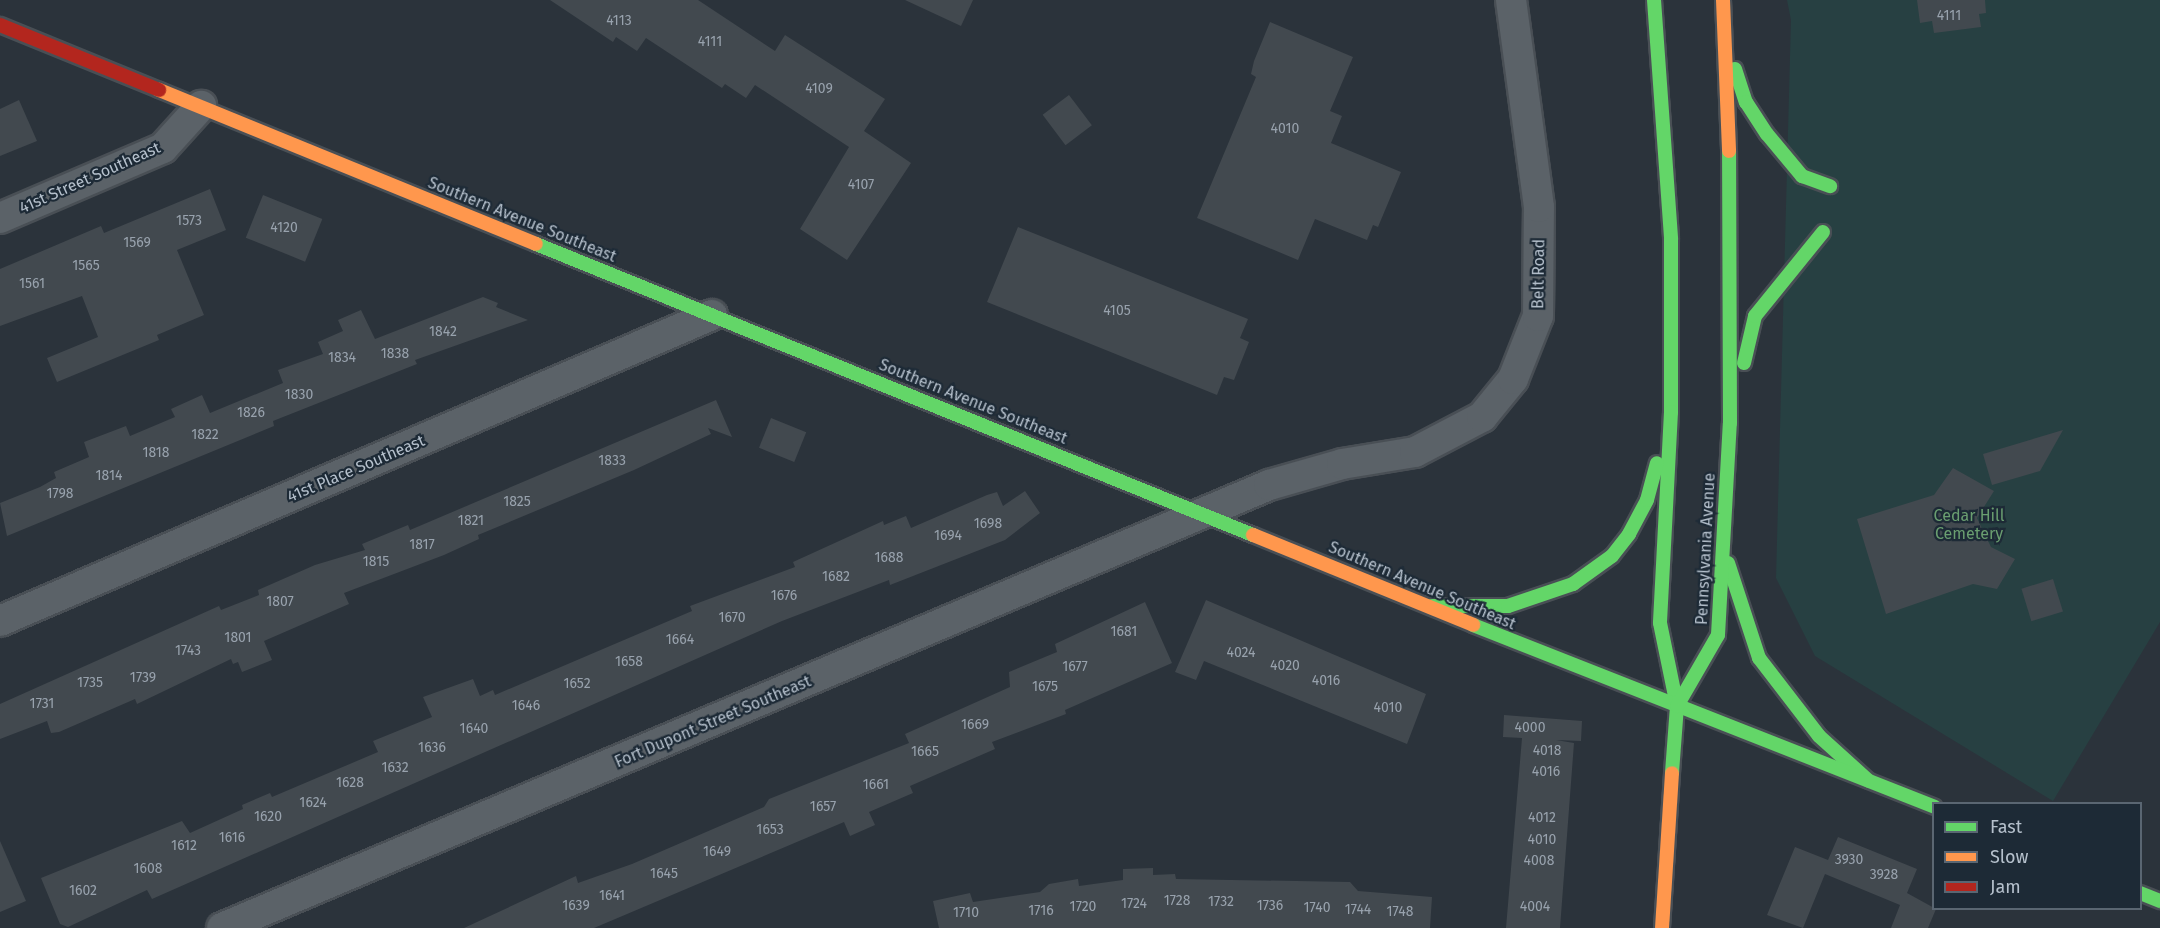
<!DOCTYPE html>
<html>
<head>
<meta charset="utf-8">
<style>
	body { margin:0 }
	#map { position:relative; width:2160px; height:928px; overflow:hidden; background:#2b333b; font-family:"Fira Sans",sans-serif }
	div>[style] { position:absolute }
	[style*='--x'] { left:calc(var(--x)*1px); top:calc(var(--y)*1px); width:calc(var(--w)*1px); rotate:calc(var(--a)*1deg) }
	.green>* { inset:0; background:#274042 }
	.building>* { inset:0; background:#42494f; transform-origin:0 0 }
	.roads { filter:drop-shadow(2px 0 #494f55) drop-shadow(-2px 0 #494f55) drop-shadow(0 2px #494f55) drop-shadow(0 -2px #494f55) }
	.street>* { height:30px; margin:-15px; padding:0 15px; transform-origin:15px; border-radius:15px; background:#5b6268 }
	.fast>* { height:14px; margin:-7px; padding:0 7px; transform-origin:7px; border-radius:7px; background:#63d668 }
	.slow>* { height:14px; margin:-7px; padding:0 7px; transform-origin:7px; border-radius:7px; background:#ff974d }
	.jam>* { height:14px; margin:-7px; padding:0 7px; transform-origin:7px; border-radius:7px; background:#b3261e }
	span { translate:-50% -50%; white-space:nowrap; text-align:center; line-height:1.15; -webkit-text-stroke:4.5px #1d2a36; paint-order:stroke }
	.number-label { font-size:14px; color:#98a2ad }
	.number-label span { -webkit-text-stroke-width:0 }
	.street-label { font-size:16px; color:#b5c0cc }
	.park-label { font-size:16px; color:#6a9e70 }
	.legend { position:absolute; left:1932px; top:802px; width:210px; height:108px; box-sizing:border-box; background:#1d2a36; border:2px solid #5a6672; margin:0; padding:8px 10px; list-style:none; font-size:18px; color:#b5c0cc }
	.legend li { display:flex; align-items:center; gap:12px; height:30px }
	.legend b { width:30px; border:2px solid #5a6672 }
</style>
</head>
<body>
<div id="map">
	<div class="green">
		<div style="clip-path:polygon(1787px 0,2160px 0,2160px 622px,2053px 801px,1815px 656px,1776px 578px,1791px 20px)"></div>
	</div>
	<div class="building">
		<div style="clip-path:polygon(550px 0,698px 0,775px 51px,785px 35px,885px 99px,864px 131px,911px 163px,847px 260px,800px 229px,849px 147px,755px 85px,746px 98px,725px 84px,722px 88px,646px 38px,637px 51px,616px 37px,613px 42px)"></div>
		<div style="clip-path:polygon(905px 0,973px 0,961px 26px)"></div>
		<div style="clip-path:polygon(1917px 0,1985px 0,1986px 13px,1979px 14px,1981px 27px,1934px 33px,1932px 21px,1920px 23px)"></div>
		<div style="clip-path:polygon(1270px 22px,1353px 57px,1330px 111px,1342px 116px,1331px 143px,1401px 172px,1378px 227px,1373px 225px,1367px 240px,1315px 219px,1298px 260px,1197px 218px,1256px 77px,1251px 74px,1254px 61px)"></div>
		<div style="left:1069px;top:95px;width:38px;height:33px;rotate:53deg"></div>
		<div style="clip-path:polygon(19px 100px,37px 141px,0 156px,0 109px)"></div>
		<div style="clip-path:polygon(210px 189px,226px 230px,177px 250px,204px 315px,157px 335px,159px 340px,57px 382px,47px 358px,98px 337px,82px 296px,0 326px,0 269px,101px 226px,104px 233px)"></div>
		<div style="left:263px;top:195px;width:64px;height:46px;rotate:22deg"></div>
		<div style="clip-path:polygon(1018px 227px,1248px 319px,1240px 338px,1249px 342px,1234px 380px,1224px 377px,1217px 395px,987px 302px)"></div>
		<div style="clip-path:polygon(483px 297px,498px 303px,496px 307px,528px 320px,415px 360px,417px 364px,273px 421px,274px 426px,7px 536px,0 503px,40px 487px,56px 478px,54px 472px,89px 457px,84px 442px,126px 426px,130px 436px,175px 417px,171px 409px,202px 395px,210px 413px,283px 383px,278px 370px,323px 354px,318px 342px,343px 331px,338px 320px,361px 310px,375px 339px)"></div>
		<div style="clip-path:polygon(716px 400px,732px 437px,708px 428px,711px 434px,634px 470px,478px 535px,479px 539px,444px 555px,344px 593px,349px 604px,264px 641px,272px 660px,242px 672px,238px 662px,233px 664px,231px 659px,137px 704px,135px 699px,59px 732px,51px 733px,47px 721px,0 739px,0 704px,219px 606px,221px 610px,259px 595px,258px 590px,315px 565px,365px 550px,362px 544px,408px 525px,410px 530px)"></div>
		<div style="left:771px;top:418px;width:38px;height:32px;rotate:22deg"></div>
		<div style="clip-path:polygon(2063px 430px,2040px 471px,1992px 485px,1983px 454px)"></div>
		<div style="clip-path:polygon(1953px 468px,1994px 491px,1977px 518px,1991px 547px,2015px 559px,1997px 589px,1973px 584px,1886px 614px,1857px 519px,1934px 495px)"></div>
		<div style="clip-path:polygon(1025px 491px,1040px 513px,1005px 540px,890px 585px,889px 580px,782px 621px,152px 899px,147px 890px,68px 927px,60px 924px,41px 878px,182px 821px,190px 833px,243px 809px,242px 805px,270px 793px,272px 797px,378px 752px,373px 741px,432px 717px,423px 697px,473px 679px,480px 696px,493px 690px,495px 695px,692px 611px,690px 606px,795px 567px,793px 562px,883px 521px,884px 525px,906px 516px,911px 528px,987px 495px,997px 492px,1003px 506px)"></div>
		<div style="left:2053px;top:579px;width:34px;height:33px;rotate:73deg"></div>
		<div style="clip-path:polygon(1206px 600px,1426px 694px,1407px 744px,1204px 661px,1196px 680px,1175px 672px)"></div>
		<div style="clip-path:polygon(1145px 602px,1172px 663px,1065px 710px,1066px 714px,992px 742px,995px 749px,910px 786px,913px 793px,869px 812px,875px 825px,850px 836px,844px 822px,594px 928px,464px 928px,576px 876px,578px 883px,632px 864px,764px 807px,769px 799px,909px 743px,905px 734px,1010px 687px,1009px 672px,1057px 652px,1055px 644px)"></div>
		<div style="clip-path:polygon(1504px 715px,1582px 721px,1581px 741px,1556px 740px,1574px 743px,1560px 928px,1506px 928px,1522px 738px,1503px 737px)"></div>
		<div style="clip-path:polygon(1838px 837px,1917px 869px,1907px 893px,1936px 909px,1928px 928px,1891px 928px,1900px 905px,1825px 874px,1803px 928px,1767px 915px,1795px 847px,1828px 860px)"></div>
		<div style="clip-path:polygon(0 841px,26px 901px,0 912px)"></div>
		<div style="clip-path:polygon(1153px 868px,1153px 875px,1175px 874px,1176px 879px,1350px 882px,1358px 891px,1432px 897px,1430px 928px,939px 928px,933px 901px,970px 893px,973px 902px,1040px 892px,1049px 884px,1078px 879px,1079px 886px,1123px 880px,1123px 869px)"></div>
	</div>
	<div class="roads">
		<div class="street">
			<div style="--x:0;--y:218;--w:177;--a:-23.2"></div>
			<div style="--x:163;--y:148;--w:57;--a:-47.9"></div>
			<div style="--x:0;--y:621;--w:775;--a:-23.26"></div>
			<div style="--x:222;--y:928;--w:1137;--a:-22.93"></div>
			<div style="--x:1269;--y:485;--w:76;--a:-16"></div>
			<div style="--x:1342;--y:464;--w:74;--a:-9.3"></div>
			<div style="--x:1415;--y:452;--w:76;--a:-27.6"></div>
			<div style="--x:1482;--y:417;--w:49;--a:-50.8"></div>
			<div style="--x:1513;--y:379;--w:68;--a:-68.4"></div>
			<div style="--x:1538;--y:316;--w:109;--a:-89.5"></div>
			<div style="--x:1539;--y:207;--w:209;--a:-97.7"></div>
		</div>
		<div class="fast">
			<div style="--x:1654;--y:0;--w:240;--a:85.9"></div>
			<div style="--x:1671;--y:239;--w:173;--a:90"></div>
			<div style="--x:1671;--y:412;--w:211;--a:93"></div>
			<div style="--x:1660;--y:623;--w:85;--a:78.4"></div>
			<div style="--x:1677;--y:706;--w:67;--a:94.3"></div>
			<div style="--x:1735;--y:69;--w:35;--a:72"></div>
			<div style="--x:1746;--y:102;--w:38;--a:57"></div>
			<div style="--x:1767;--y:134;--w:55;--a:50.2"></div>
			<div style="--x:1802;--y:176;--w:30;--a:20"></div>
			<div style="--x:536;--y:244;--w:774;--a:22.09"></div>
			<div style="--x:1744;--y:363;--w:48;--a:-76.8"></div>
			<div style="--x:1755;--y:316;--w:108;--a:-51"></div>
			<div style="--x:1728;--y:563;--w:100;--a:71.9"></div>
			<div style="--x:1759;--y:658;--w:98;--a:52.4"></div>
			<div style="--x:1819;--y:736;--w:67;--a:42"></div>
			<div style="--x:1432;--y:606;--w:76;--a:0"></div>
			<div style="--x:1508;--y:606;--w:69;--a:-18.7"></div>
			<div style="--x:1573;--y:584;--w:48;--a:-35.7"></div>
			<div style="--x:1612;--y:556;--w:28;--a:-52"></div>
			<div style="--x:1629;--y:534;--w:38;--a:-62"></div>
			<div style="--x:1647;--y:500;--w:38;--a:-75"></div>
			<div style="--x:1473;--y:625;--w:496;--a:21.5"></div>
			<div style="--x:1677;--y:706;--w:82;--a:-60"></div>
			<div style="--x:1718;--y:635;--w:212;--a:-86.8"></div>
			<div style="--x:1730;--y:423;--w:272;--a:-90.2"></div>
			<div style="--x:2140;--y:893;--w:22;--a:22"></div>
		</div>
		<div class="slow">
			<div style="--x:1723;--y:0;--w:151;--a:87.7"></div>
			<div style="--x:159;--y:90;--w:407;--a:22.2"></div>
			<div style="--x:1253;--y:535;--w:238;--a:22.2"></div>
			<div style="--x:1662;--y:928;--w:155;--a:-86.3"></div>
		</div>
		<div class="jam">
			<div style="--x:0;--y:25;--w:172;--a:22.2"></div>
		</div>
	</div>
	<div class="number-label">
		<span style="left:1949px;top:16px">4111</span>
		<span style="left:619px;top:21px">4113</span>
		<span style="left:710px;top:42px">4111</span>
		<span style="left:819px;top:89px">4109</span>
		<span style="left:1285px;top:129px">4010</span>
		<span style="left:861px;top:185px">4107</span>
		<span style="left:189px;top:221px">1573</span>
		<span style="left:284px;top:228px">4120</span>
		<span style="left:137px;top:243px">1569</span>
		<span style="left:86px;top:266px">1565</span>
		<span style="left:32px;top:284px">1561</span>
		<span style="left:1117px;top:311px">4105</span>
		<span style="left:443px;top:332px">1842</span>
		<span style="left:395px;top:354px">1838</span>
		<span style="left:342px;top:358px">1834</span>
		<span style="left:299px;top:395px">1830</span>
		<span style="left:251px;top:413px">1826</span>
		<span style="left:205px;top:435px">1822</span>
		<span style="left:156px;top:453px">1818</span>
		<span style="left:612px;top:461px">1833</span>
		<span style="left:109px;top:476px">1814</span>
		<span style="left:60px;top:494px">1798</span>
		<span style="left:517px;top:502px">1825</span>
		<span style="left:471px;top:521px">1821</span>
		<span style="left:988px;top:524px">1698</span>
		<span style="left:948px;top:536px">1694</span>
		<span style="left:422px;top:545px">1817</span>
		<span style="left:889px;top:558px">1688</span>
		<span style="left:376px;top:562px">1815</span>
		<span style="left:836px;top:577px">1682</span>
		<span style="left:784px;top:596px">1676</span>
		<span style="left:280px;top:602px">1807</span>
		<span style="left:732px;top:618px">1670</span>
		<span style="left:1124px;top:632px">1681</span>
		<span style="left:238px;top:638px">1801</span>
		<span style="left:680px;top:640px">1664</span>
		<span style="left:188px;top:651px">1743</span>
		<span style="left:1241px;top:653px">4024</span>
		<span style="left:629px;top:662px">1658</span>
		<span style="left:1285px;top:666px">4020</span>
		<span style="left:1075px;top:667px">1677</span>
		<span style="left:143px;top:678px">1739</span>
		<span style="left:1326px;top:681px">4016</span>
		<span style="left:90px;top:683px">1735</span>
		<span style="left:577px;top:684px">1652</span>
		<span style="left:1045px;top:687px">1675</span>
		<span style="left:42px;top:704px">1731</span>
		<span style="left:526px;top:706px">1646</span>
		<span style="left:1388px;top:708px">4010</span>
		<span style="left:975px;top:725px">1669</span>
		<span style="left:1530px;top:728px">4000</span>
		<span style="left:474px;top:729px">1640</span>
		<span style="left:432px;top:748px">1636</span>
		<span style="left:1547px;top:751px">4018</span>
		<span style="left:925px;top:752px">1665</span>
		<span style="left:395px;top:768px">1632</span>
		<span style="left:1546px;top:772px">4016</span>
		<span style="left:350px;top:783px">1628</span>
		<span style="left:876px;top:785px">1661</span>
		<span style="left:313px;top:803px">1624</span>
		<span style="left:823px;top:807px">1657</span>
		<span style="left:268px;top:817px">1620</span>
		<span style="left:1542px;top:818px">4012</span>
		<span style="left:770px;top:830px">1653</span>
		<span style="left:232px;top:838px">1616</span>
		<span style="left:1542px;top:840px">4010</span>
		<span style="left:184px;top:846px">1612</span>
		<span style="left:717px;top:852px">1649</span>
		<span style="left:1849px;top:860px">3930</span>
		<span style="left:1539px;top:861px">4008</span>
		<span style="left:148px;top:869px">1608</span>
		<span style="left:664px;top:874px">1645</span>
		<span style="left:1884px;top:875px">3928</span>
		<span style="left:83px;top:891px">1602</span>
		<span style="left:612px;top:896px">1641</span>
		<span style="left:1177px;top:901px">1728</span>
		<span style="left:1221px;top:902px">1732</span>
		<span style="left:1134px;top:904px">1724</span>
		<span style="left:576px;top:906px">1639</span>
		<span style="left:1270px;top:906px">1736</span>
		<span style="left:1083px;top:907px">1720</span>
		<span style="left:1535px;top:907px">4004</span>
		<span style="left:1317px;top:908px">1740</span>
		<span style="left:1358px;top:910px">1744</span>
		<span style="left:1041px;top:911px">1716</span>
		<span style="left:1400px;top:912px">1748</span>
		<span style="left:966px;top:913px">1710</span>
	</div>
	<div class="street-label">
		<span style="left:90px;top:178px;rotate:-24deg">41st Street Southeast</span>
		<span style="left:522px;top:220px;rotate:22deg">Southern Avenue Southeast</span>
		<span style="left:1539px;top:274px;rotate:-89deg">Belt Road</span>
		<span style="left:973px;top:402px;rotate:22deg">Southern Avenue Southeast</span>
		<span style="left:356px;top:469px;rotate:-23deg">41st Place Southeast</span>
		<span style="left:1706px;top:549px;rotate:-87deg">Pennsylvania Avenue</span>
		<span style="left:1422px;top:586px;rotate:23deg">Southern Avenue Southeast</span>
		<span style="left:713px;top:722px;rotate:-23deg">Fort Dupont Street Southeast</span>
	</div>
	<div class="park-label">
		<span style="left:1969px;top:525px">Cedar Hill<br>Cemetery</span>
	</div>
	<ul class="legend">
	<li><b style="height:8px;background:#63d668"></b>Fast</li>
	<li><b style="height:8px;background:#ff974d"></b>Slow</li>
	<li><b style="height:8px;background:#b3261e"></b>Jam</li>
	</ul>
</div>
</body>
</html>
